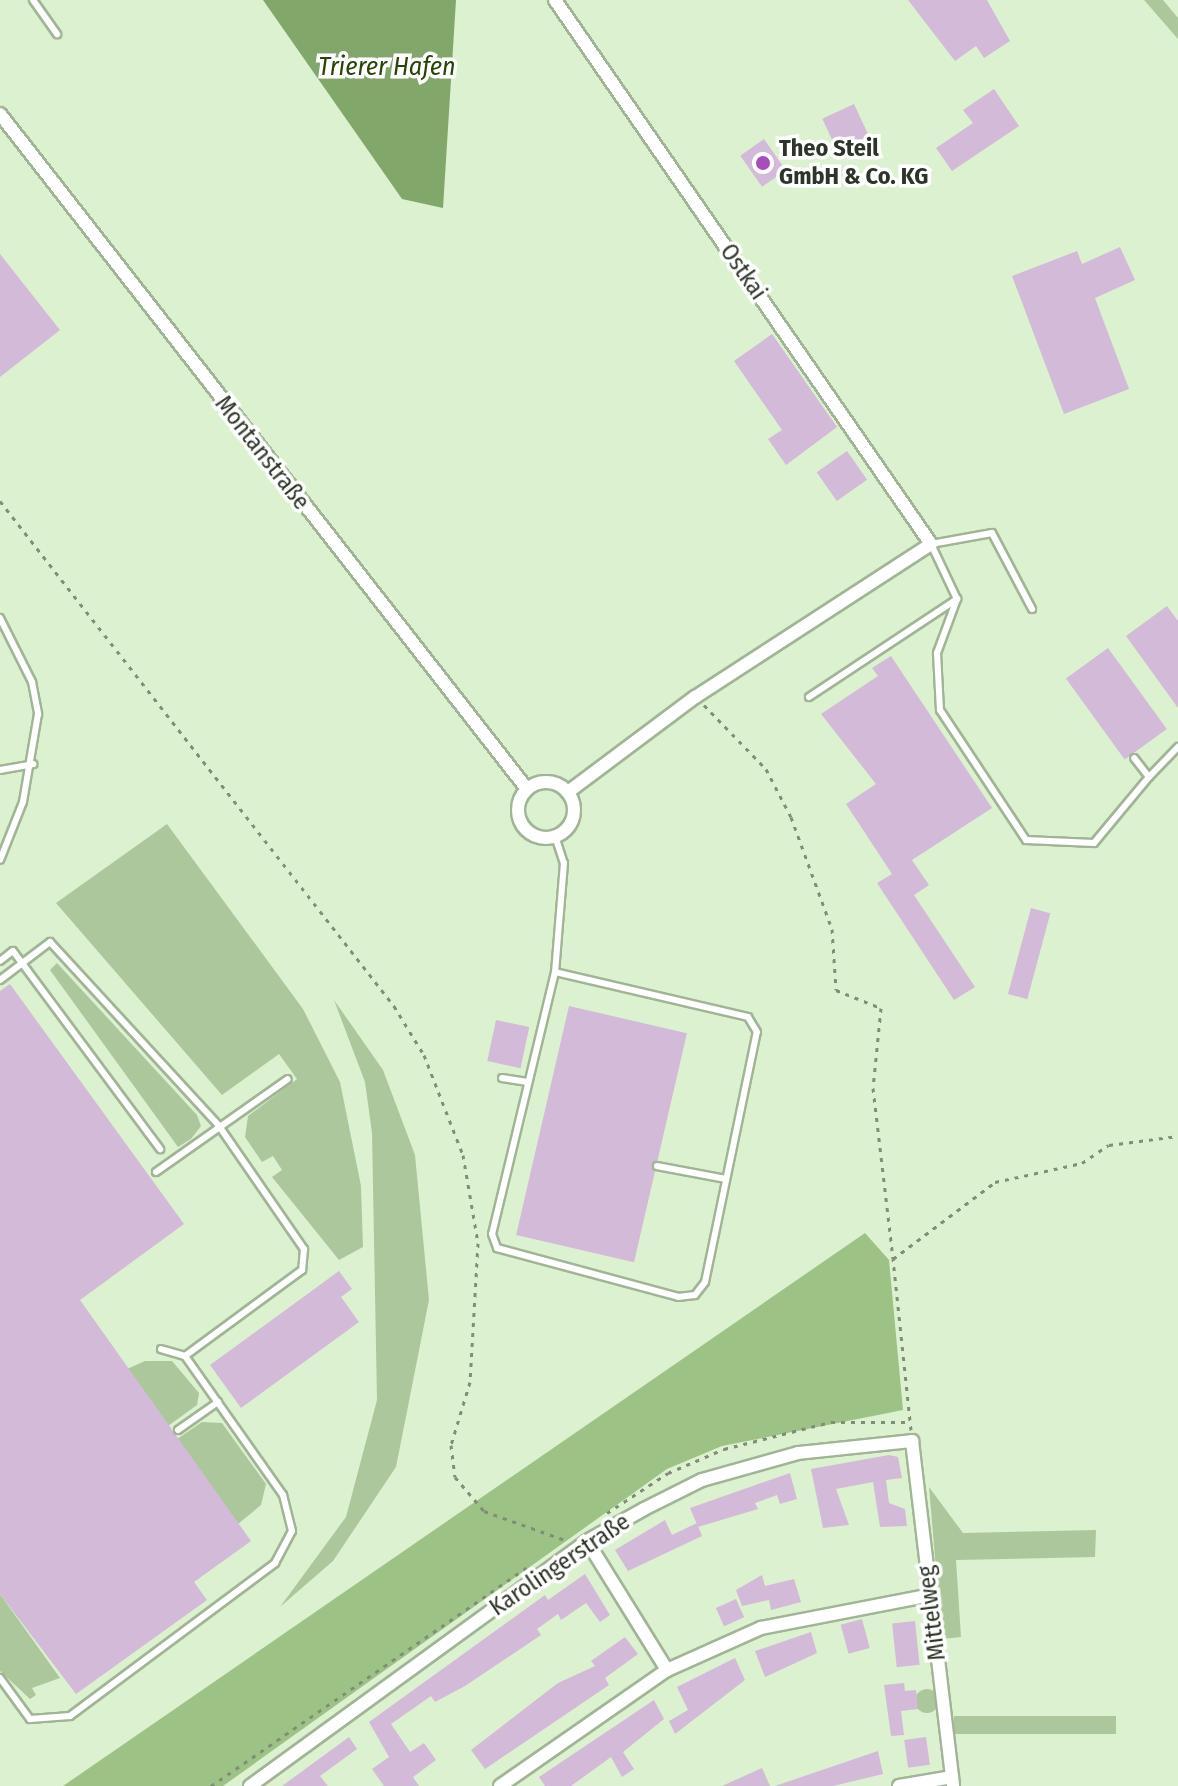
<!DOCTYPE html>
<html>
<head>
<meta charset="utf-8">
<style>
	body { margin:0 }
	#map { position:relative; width:1178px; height:1786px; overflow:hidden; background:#dcf1d0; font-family:"Fira Sans Condensed",sans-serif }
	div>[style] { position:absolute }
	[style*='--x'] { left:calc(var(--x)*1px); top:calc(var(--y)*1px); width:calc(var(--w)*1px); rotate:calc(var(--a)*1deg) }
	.green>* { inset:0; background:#adc79d; transform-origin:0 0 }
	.round { border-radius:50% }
	.forest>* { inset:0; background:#9dc286 }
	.water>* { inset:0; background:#82a76b }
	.building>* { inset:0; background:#d3bad8; transform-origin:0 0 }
	.path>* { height:3px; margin-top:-1.5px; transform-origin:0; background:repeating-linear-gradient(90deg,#808e78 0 4px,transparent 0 10px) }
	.roads { filter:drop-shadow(2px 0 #a1b596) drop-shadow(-2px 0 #a1b596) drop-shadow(0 2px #a1b596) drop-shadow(0 -2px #a1b596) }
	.lane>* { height:6px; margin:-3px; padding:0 3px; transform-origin:3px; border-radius:3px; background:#fff }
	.street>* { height:12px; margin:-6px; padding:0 6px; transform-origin:6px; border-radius:6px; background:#fff }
	.street>.ring { margin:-6px; padding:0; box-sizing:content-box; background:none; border:12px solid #fff; border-radius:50% }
	.dots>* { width:22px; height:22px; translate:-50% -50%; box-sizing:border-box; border:4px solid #fff; border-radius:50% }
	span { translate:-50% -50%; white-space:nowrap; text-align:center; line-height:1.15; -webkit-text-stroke:7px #fff; paint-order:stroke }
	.poi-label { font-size:24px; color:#2d3529; font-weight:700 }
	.left { translate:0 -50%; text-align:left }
	.street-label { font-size:24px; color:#2d3529 }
	.water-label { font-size:26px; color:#254604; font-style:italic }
</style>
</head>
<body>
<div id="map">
	<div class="green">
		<div style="clip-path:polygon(1144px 0,1163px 0,1178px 18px,1178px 39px)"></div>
		<div style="clip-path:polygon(167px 824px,303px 1009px,340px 1082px,361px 1186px,363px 1247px,339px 1260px,272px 1177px,282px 1170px,273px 1156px,262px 1162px,245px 1137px,248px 1116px,297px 1079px,279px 1054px,222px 1095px,56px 903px)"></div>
		<div style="clip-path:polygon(57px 963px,197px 1115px,201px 1126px,191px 1139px,178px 1147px,50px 970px)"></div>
		<div style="clip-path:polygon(334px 1000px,383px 1070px,415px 1155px,429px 1300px,396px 1467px,333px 1561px,280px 1607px,346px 1517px,377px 1400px,372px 1133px,365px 1082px)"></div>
		<div style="clip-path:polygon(145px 1361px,172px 1361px,199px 1393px,197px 1405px,168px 1426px,127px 1369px)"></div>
		<div style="clip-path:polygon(202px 1422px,222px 1423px,266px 1484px,261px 1505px,238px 1524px,177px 1439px)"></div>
		<div style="clip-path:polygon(929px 1487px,963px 1533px,1096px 1530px,1095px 1557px,956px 1560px,961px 1637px,942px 1639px)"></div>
		<div style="clip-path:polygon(0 1594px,60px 1678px,32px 1688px,36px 1695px,30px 1699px,0 1671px)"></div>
		<div class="round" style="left:915px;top:1689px;width:24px;height:24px"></div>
		<div style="left:954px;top:1716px;width:162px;height:18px"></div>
	</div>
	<div class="forest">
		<div style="clip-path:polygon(865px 1233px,889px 1260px,903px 1410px,722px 1446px,667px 1469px,223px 1786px,63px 1786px)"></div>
	</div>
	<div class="water">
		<div style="clip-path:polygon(263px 0,456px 0,443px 208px,402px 199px)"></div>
	</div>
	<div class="building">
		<div style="clip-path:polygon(908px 0,987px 0,1010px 41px,984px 58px,976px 46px,955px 61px)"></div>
		<div style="clip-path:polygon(994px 89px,1019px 126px,952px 171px,936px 148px,973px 123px,963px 110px)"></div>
		<div style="left:854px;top:104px;width:35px;height:35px;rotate:65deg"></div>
		<div style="left:764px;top:139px;width:38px;height:29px;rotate:55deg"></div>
		<div style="clip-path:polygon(1120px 247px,1135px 280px,1095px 298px,1129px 389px,1064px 414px,1012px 276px,1077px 251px,1082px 264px)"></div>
		<div style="clip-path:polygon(0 254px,60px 330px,0 377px)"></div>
		<div style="clip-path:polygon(772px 334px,837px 427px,786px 465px,768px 439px,782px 430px,734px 361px)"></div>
		<div style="left:847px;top:451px;width:35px;height:37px;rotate:55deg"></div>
		<div style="clip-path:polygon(1167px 606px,1178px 621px,1178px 708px,1126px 636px)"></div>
		<div style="left:1108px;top:648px;width:100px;height:52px;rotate:54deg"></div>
		<div style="clip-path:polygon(891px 656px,992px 808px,912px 860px,929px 885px,914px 895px,975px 987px,954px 1000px,877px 883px,892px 874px,846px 804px,876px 784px,821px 714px,878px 676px,872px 668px)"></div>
		<div style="left:1031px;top:908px;width:20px;height:89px;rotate:15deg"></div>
		<div style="clip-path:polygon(10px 984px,184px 1224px,80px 1300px,251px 1541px,194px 1582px,207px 1600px,76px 1694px,0 1594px,0 991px)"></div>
		<div style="left:569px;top:1006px;width:121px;height:235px;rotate:13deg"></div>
		<div style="left:496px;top:1020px;width:34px;height:42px;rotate:12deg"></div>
		<div style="clip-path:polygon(339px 1271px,352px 1289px,341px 1297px,359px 1322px,241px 1408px,210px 1365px)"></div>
		<div style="clip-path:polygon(889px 1455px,898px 1457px,902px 1478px,886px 1480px,889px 1503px,905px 1509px,907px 1526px,880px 1527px,873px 1482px,836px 1489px,849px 1525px,823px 1528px,811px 1469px)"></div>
		<div style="clip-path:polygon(790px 1473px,797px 1499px,780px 1504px,777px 1495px,755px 1503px,758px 1509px,698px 1527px,690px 1508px)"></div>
		<div style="clip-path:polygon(665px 1520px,672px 1535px,697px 1523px,702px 1536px,628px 1571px,615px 1550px)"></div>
		<div style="clip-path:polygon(585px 1574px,610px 1615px,600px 1622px,586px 1603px,561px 1620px,558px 1614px,537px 1629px,541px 1635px,465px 1686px,435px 1702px,431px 1696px,391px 1724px,410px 1752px,424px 1743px,436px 1760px,413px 1777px,419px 1786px,384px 1786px,372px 1769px,389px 1757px,369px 1722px,545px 1595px,548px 1600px)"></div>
		<div style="clip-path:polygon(762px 1575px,765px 1586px,794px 1579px,801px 1602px,771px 1610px,769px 1600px,742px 1606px,736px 1590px)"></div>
		<div style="left:736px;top:1599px;width:20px;height:22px;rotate:66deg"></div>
		<div style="left:862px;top:1619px;width:30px;height:22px;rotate:75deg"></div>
		<div style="left:915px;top:1621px;width:44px;height:23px;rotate:84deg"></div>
		<div style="clip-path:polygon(811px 1632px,817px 1653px,765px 1677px,755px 1651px)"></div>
		<div style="clip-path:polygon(625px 1637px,638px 1654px,605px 1678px,609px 1685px,485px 1769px,471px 1750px,558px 1683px,595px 1666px,591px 1661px)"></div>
		<div style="clip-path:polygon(735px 1658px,745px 1680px,675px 1734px,669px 1721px,688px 1710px,677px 1687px)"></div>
		<div style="clip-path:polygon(904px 1683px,905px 1691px,916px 1690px,918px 1709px,901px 1711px,904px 1735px,891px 1736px,884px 1685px)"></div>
		<div style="clip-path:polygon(654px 1700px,664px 1719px,623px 1752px,634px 1769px,622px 1777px,611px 1757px,571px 1786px,545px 1786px,539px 1777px)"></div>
		<div style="clip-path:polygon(349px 1737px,357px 1749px,320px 1776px,328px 1786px,282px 1786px)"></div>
		<div style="left:926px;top:1737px;width:28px;height:22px;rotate:82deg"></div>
		<div style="clip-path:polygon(878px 1751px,883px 1774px,833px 1786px,775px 1786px)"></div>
		<div style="clip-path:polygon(762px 1768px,770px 1786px,722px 1786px)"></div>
	</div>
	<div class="path">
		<div style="--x:0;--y:501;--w:641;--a:52.04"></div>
		<div style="--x:394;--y:1006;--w:57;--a:58.5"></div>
		<div style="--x:424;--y:1055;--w:107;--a:68.7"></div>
		<div style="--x:463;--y:1155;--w:89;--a:80.3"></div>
		<div style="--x:478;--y:1243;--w:139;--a:93.3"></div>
		<div style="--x:470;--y:1382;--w:66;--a:106.8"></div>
		<div style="--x:451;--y:1445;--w:32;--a:83"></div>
		<div style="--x:455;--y:1477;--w:45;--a:49.5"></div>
		<div style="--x:484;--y:1511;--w:86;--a:19.7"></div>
		<div style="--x:704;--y:705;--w:89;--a:45.9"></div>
		<div style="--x:766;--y:769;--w:54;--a:62.5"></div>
		<div style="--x:791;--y:817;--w:119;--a:69.9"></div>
		<div style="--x:832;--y:929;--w:61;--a:86.2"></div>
		<div style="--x:836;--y:990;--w:48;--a:21.8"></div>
		<div style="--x:881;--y:1008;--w:80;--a:95.7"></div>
		<div style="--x:873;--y:1088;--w:172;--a:83.3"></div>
		<div style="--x:911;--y:1430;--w:172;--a:-96"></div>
		<div style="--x:893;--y:1259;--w:128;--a:-37"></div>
		<div style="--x:995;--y:1182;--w:89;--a:-12.3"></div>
		<div style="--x:1082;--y:1163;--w:32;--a:-34"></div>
		<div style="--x:1109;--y:1145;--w:70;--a:-7.4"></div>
		<div style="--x:607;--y:1513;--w:73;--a:-33.3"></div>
		<div style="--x:668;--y:1473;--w:61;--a:-23.2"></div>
		<div style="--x:724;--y:1449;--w:110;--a:-14.2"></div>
		<div style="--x:831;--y:1422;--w:79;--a:0"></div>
		<div style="--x:211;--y:1786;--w:384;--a:-34.7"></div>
	</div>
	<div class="roads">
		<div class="lane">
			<div style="--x:33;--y:0;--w:42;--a:54.8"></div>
			<div style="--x:957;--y:599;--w:58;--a:110.3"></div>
			<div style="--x:937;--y:653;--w:57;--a:87"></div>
			<div style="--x:940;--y:710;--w:156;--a:56.5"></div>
			<div style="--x:1026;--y:840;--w:68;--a:2.5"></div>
			<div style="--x:1094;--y:843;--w:86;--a:-50.2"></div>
			<div style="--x:1149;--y:777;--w:24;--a:-128"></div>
			<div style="--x:0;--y:618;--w:72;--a:63.4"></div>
			<div style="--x:32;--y:682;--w:33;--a:79"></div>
			<div style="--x:38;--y:714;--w:89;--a:99.7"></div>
			<div style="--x:23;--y:802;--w:62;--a:111.6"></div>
			<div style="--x:809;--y:697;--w:178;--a:-33.5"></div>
			<div style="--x:957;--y:599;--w:61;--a:-115.3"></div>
			<div style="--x:931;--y:544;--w:62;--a:-10.2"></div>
			<div style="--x:992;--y:533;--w:86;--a:62.2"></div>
			<div style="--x:0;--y:770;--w:34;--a:-10"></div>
			<div style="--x:1149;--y:777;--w:42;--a:-46"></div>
			<div style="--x:555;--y:836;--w:28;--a:72"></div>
			<div style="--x:564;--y:863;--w:109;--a:94.7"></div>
			<div style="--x:555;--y:972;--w:269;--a:103.5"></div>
			<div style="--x:492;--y:1234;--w:15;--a:70"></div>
			<div style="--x:497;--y:1248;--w:188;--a:15.1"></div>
			<div style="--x:678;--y:1297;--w:17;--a:-7"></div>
			<div style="--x:695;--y:1295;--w:16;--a:-52"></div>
			<div style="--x:705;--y:1282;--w:255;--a:-78.3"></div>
			<div style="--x:757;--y:1032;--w:17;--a:-121"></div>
			<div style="--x:748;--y:1017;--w:198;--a:-166.9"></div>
			<div style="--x:0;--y:961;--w:16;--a:-38"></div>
			<div style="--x:13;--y:951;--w:247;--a:53.4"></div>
			<div style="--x:0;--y:980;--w:63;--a:-37.2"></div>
			<div style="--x:50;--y:942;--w:250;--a:47.4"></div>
			<div style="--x:219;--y:1126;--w:150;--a:55.4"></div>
			<div style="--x:304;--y:1249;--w:21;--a:95"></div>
			<div style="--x:302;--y:1270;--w:145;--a:143.7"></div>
			<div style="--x:502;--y:1078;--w:26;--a:9"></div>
			<div style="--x:657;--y:1166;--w:70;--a:10.7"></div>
			<div style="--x:156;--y:1172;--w:161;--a:-35.2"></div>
			<div style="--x:178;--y:1430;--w:49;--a:-35"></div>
			<div style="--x:0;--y:1678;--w:51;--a:53.8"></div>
			<div style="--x:30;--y:1719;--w:40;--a:-4.3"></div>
			<div style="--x:70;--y:1716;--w:256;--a:-36.7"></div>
			<div style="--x:275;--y:1563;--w:36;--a:-62"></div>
			<div style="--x:292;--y:1531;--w:37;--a:-104"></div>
			<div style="--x:283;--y:1495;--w:170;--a:-125.2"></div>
			<div style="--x:185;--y:1356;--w:25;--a:-164"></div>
		</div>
		<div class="street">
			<div style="--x:555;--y:0;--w:661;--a:55.35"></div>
			<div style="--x:931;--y:544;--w:281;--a:147"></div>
			<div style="--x:695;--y:697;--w:159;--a:143.2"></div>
			<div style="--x:0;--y:114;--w:856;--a:52.02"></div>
			<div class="ring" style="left:518px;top:782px;width:44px;height:44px"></div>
			<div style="--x:587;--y:1541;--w:152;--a:58.2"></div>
			<div style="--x:250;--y:1786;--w:417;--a:-36"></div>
			<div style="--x:587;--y:1541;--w:65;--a:-29.3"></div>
			<div style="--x:644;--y:1509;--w:65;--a:-26.6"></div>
			<div style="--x:702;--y:1480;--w:100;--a:-15.7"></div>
			<div style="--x:798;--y:1453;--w:115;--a:-6"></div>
			<div style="--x:912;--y:1441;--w:347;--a:83.2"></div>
			<div style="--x:500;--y:1786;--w:203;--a:-34.8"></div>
			<div style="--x:667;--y:1670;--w:103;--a:-24.1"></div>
			<div style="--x:761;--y:1628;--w:172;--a:-11"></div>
			<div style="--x:899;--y:1786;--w:54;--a:-9.6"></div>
		</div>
	</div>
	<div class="dots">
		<div style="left:763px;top:163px;background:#a84db9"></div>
	</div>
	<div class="poi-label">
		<span class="left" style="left:779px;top:163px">Theo Steil<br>GmbH &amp; Co. KG</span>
	</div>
	<div class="street-label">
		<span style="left:743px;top:272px;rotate:55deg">Ostkai</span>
		<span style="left:262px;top:453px;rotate:52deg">Montanstraße</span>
		<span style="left:560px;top:1565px;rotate:-34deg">Karolingerstraße</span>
		<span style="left:932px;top:1613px;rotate:-97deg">Mittelweg</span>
	</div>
	<div class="water-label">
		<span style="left:387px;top:67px">Trierer Hafen</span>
	</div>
</div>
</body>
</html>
